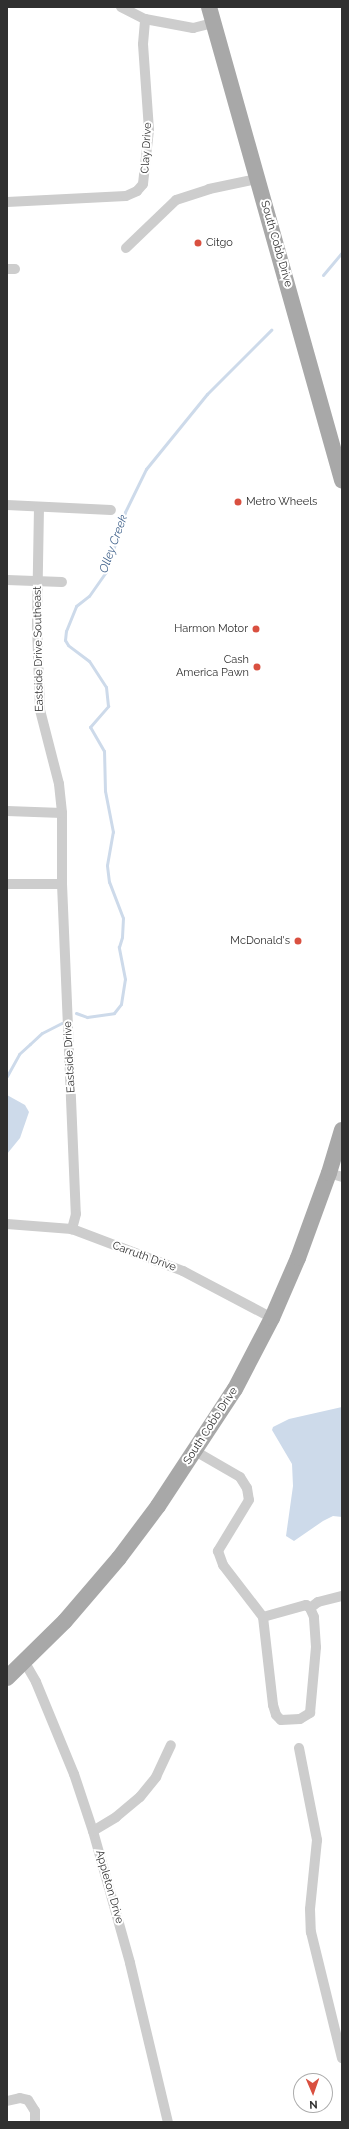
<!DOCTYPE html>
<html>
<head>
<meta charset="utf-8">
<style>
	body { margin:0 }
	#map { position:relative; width:349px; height:2129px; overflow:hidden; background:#fff; font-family:Raleway,sans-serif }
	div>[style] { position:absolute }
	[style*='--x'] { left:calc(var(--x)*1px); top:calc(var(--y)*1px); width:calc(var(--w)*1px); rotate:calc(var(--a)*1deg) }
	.water>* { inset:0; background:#cddaea }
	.stream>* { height:3px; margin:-1.5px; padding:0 1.5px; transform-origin:1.5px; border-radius:1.5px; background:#cddaea }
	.minor>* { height:10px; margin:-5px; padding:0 5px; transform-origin:5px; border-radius:5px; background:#cdcdcd }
	.primary>* { height:16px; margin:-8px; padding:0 8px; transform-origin:8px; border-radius:8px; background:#a8a8a8 }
	.dots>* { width:11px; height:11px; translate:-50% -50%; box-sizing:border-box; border:2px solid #fff; border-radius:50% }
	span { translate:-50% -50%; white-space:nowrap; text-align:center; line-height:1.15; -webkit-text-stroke:4px #fff; paint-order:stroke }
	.street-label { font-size:11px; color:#303030 }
	.poi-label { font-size:11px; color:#303030 }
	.left { translate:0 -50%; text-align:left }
	.right { translate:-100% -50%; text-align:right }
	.water-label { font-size:12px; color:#43648d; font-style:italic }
	.frame { position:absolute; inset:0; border:8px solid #303030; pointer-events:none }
	.north { position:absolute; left:293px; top:2073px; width:40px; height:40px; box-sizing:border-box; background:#fff; border:1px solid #acacac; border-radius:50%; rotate:178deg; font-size:11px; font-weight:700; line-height:16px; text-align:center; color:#303030 }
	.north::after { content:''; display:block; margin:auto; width:14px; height:18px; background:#d95040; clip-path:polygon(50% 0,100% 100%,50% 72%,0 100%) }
</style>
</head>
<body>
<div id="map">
	<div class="water">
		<div style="clip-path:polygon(7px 1095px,25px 1105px,29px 1112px,20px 1138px,7px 1154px)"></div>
		<div style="clip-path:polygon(342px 1407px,342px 1517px,333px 1516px,323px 1521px,294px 1541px,286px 1536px,293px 1486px,292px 1464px,272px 1430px,273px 1427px,289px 1419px)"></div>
	</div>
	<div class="stream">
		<div style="--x:323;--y:275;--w:30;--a:-50"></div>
		<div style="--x:76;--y:1013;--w:12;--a:20"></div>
		<div style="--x:87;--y:1017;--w:27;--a:-8"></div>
		<div style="--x:114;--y:1013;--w:11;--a:-52"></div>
		<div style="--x:121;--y:1004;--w:25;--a:-81"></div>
		<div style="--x:125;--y:979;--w:33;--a:-101"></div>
		<div style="--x:119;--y:947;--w:10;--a:-73"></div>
		<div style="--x:122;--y:937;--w:19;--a:-87"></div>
		<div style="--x:123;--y:918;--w:39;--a:-111"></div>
		<div style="--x:109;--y:882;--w:17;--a:-97"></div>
		<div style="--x:107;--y:865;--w:34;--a:-80"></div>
		<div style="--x:113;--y:832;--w:42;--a:-101"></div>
		<div style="--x:105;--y:791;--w:40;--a:-91.4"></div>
		<div style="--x:104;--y:751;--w:28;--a:-120"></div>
		<div style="--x:90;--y:727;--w:28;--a:-49"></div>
		<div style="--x:108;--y:706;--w:19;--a:-96"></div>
		<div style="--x:106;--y:687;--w:31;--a:-123"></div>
		<div style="--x:89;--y:661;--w:26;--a:-143"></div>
		<div style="--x:68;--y:645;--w:6;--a:-121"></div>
		<div style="--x:65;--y:640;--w:9;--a:-84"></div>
		<div style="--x:66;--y:631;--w:27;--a:-68"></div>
		<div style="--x:76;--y:606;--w:16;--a:-38"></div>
		<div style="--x:89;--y:596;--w:29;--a:-55"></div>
		<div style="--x:106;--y:572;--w:63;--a:-72.4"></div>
		<div style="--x:125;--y:512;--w:48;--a:-64"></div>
		<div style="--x:146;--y:469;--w:97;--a:-50.9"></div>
		<div style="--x:207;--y:394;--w:91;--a:-45"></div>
		<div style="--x:7;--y:1076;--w:25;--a:-61"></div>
		<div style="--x:19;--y:1054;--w:15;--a:-42"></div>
		<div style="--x:30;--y:1044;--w:16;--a:-43"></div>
		<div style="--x:42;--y:1033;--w:22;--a:-27"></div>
	</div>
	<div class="minor">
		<div style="--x:121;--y:7;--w:27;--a:27"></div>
		<div style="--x:145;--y:19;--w:49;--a:10.6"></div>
		<div style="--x:193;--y:28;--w:21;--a:-14"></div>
		<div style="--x:7;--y:202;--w:119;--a:-2.9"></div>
		<div style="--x:126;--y:196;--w:12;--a:-24"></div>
		<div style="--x:137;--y:191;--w:9;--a:-49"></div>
		<div style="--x:143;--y:184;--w:54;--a:-83.7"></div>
		<div style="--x:149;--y:130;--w:86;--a:-94"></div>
		<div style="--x:143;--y:44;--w:25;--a:-85"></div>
		<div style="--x:126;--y:248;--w:69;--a:-43.8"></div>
		<div style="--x:176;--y:200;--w:35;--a:-18"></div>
		<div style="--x:209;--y:189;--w:49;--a:-11.8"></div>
		<div style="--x:7;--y:269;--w:8;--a:0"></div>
		<div style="--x:7;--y:505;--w:104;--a:2.8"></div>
		<div style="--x:39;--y:507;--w:120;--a:91"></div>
		<div style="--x:37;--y:627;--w:83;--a:87.9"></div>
		<div style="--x:40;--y:710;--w:76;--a:75.6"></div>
		<div style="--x:59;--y:784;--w:29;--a:84"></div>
		<div style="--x:62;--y:813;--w:71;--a:90"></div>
		<div style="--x:62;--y:884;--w:330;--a:87.6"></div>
		<div style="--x:76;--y:1214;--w:16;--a:105"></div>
		<div style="--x:7;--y:580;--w:55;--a:2.1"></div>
		<div style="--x:7;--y:811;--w:55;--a:2.1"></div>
		<div style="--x:7;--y:884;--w:55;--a:0"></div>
		<div style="--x:329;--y:1173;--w:14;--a:17"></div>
		<div style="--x:7;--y:1224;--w:65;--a:4.4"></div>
		<div style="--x:72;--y:1229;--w:119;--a:20.7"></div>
		<div style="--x:183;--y:1271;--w:101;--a:27.8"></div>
		<div style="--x:195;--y:1451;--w:52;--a:30"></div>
		<div style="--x:240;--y:1477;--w:13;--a:58"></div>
		<div style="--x:247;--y:1488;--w:12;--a:81"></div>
		<div style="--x:249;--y:1500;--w:60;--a:121.3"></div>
		<div style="--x:218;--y:1551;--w:15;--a:70"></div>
		<div style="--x:223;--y:1565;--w:66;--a:52.4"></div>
		<div style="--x:263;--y:1617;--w:89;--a:83.5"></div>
		<div style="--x:273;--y:1705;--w:10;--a:73"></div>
		<div style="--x:276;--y:1715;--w:7;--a:45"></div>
		<div style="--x:281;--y:1720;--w:19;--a:-3"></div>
		<div style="--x:300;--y:1719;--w:12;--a:-31"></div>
		<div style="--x:310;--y:1713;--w:66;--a:-84.8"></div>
		<div style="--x:316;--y:1647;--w:30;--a:-94"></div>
		<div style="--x:314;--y:1617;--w:10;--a:-114"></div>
		<div style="--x:310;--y:1608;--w:10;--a:-37"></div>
		<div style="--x:318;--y:1602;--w:25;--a:-14"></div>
		<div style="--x:263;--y:1617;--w:45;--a:-15.6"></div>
		<div style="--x:306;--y:1605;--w:5;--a:37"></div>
		<div style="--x:24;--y:1661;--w:24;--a:60"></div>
		<div style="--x:36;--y:1682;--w:100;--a:67.6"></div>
		<div style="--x:74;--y:1774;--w:60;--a:71.6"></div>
		<div style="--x:93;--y:1831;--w:137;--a:74.3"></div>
		<div style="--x:130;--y:1963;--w:163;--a:76.6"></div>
		<div style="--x:299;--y:1748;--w:94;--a:78.9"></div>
		<div style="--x:317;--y:1840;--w:69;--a:95.8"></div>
		<div style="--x:310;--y:1909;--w:23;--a:88"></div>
		<div style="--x:311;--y:1932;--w:130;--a:76.2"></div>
		<div style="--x:93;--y:1831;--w:27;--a:-31"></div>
		<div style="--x:116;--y:1817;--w:31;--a:-40"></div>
		<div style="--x:140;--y:1797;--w:26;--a:-51"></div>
		<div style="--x:156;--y:1777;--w:35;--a:-65"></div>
		<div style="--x:7;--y:2101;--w:13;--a:-13"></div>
		<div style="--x:20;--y:2098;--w:8;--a:14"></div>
		<div style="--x:28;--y:2100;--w:13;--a:58"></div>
		<div style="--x:35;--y:2111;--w:11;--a:90"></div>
	</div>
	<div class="primary">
		<div style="--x:209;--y:7;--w:492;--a:74.3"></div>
		<div style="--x:7;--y:1678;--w:81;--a:-44.5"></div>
		<div style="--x:65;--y:1621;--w:83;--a:-49.4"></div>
		<div style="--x:119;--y:1558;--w:65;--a:-53.1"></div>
		<div style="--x:158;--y:1506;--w:140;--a:-56.7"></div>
		<div style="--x:235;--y:1389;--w:80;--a:-62.5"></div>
		<div style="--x:272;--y:1318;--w:65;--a:-66.6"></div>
		<div style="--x:298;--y:1258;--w:90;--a:-70"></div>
		<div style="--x:329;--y:1173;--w:45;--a:-73.2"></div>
	</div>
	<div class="dots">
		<div style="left:198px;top:243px;background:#d95040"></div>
		<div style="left:238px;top:502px;background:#d95040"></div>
		<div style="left:256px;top:629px;background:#d95040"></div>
		<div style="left:257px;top:667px;background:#d95040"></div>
		<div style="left:298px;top:941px;background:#d95040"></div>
	</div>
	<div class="street-label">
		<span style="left:147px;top:148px;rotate:-87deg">Clay Drive</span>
		<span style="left:276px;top:244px;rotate:74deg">South Cobb Drive</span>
		<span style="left:39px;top:649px;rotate:-91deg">Eastside Drive Southeast</span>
		<span style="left:70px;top:1057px;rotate:-93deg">Eastside Drive</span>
		<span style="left:144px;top:1257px;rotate:20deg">Carruth Drive</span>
		<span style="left:211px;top:1426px;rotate:-57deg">South Cobb Drive</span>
		<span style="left:109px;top:1887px;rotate:74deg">Appleton Drive</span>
	</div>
	<div class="poi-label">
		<span class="left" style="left:206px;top:243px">Citgo</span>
		<span class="left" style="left:246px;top:502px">Metro Wheels</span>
		<span class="right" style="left:248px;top:629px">Harmon Motor</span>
		<span class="right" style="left:249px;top:667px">Cash<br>America Pawn</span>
		<span class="right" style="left:290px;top:941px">McDonald's</span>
	</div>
	<div class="water-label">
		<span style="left:114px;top:544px;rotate:-70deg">Olley Creek</span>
	</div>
	<div class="frame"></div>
	<div class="north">N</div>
</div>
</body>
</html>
